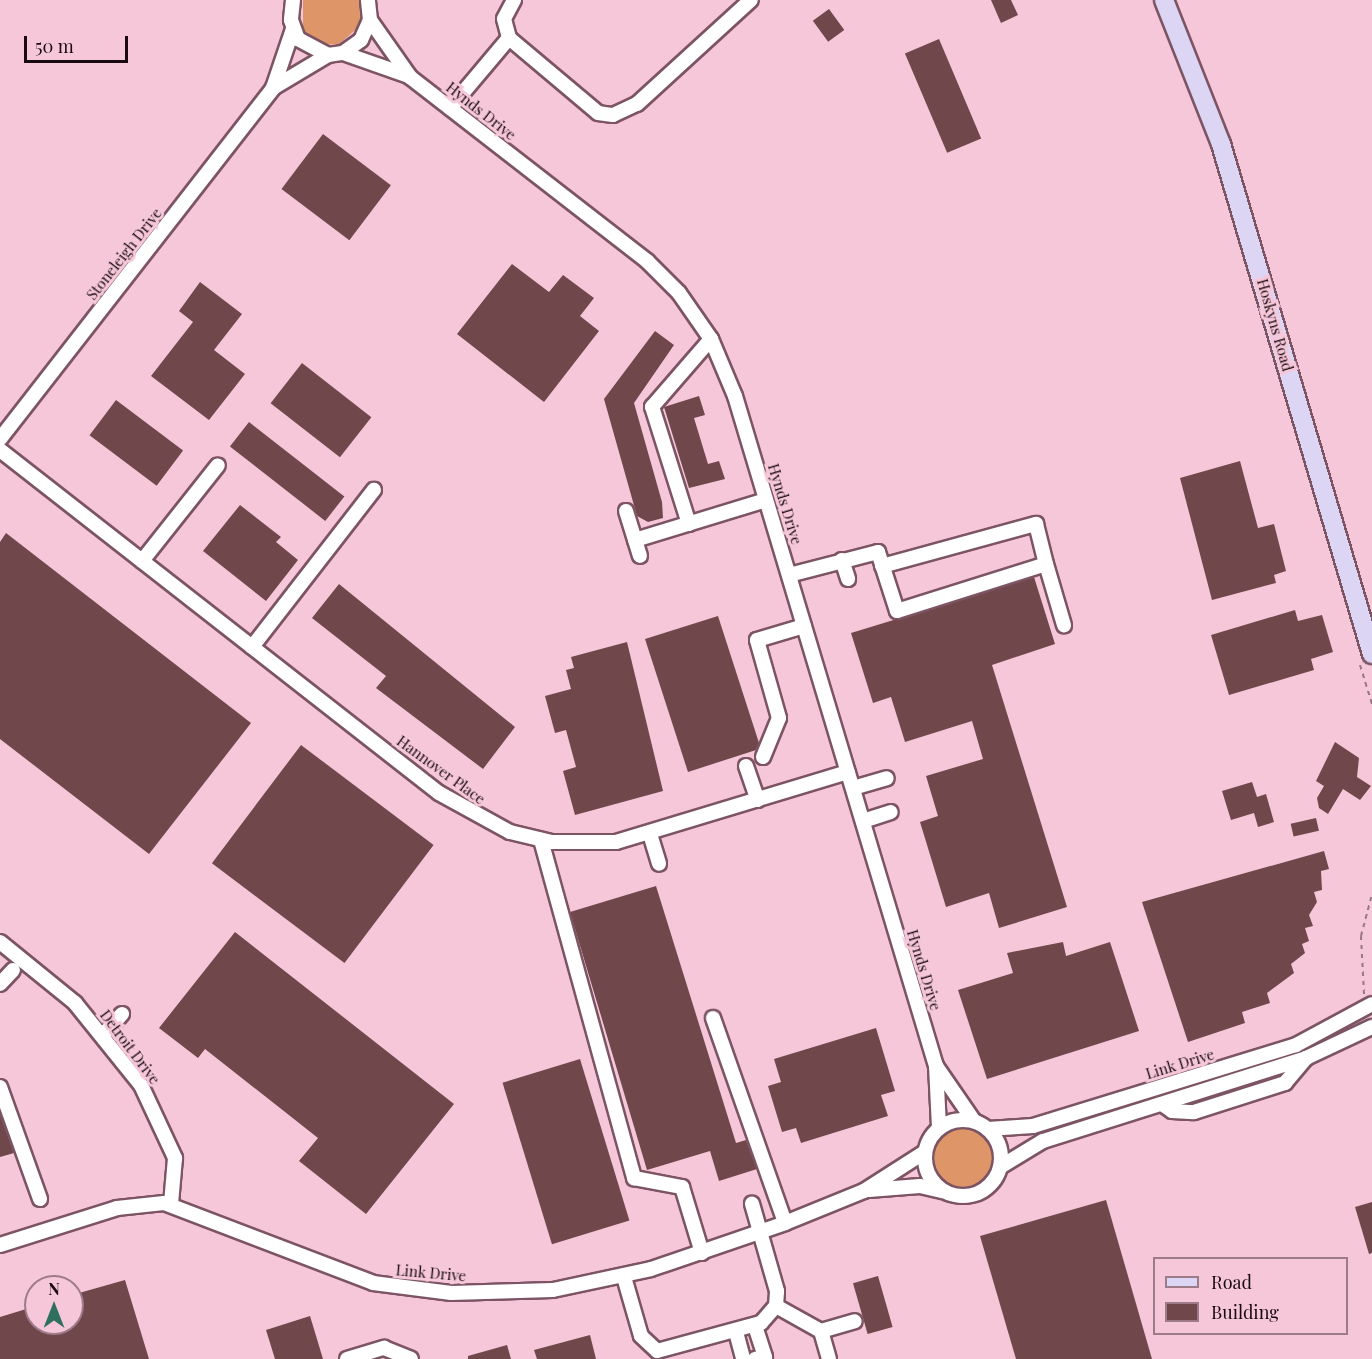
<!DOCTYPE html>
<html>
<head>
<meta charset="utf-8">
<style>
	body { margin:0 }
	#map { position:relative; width:1372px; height:1359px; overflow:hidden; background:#f5c7d9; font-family:"Playfair Display",serif }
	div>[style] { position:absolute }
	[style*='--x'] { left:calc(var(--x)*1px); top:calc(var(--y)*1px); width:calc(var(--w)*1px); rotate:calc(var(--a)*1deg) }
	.green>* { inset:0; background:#de9668 }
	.round { border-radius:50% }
	.building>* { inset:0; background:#70474b; transform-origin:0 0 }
	.path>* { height:2px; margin-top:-1px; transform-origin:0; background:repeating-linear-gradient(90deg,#977784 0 4.5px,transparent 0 9px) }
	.roads { filter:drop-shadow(2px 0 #7c5464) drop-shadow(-2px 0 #7c5464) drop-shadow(0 2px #7c5464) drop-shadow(0 -2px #7c5464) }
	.minor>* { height:14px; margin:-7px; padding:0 7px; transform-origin:7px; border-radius:7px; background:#fff }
	.minor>.ring { margin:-7px; padding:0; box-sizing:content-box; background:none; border:14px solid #fff; border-radius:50% }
	.major>* { height:18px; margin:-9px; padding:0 9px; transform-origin:9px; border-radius:9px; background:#dcd6f4 }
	span { translate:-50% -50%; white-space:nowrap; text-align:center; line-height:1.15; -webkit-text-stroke:6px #f5c7d9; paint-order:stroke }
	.street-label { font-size:15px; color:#190a10 }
	.legend { position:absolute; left:1153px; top:1257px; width:195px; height:78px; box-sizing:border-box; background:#f5c7d9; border:2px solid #9d7b89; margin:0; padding:8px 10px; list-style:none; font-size:18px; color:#190a10 }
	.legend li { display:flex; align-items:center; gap:12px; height:30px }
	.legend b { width:30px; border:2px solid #9d7b89 }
	.north { position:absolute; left:24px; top:1275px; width:60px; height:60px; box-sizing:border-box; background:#f5c7d9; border:2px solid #9d7b89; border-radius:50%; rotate:0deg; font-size:16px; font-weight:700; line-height:24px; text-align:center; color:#190a10 }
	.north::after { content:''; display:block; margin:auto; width:21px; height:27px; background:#2e6f5e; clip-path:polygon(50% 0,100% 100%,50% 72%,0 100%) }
	.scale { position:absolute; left:24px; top:36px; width:104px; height:27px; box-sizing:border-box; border:3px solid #190a10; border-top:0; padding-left:8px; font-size:18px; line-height:21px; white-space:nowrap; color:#190a10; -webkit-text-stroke:4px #f5c7d9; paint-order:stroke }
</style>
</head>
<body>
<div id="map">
	<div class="green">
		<div style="clip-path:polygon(303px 0,359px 0,361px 25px,338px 45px,318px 43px,303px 30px)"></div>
		<div class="round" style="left:933px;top:1127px;width:60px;height:60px"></div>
	</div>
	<div class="building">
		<div style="clip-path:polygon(991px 0,1011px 0,1018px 15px,1001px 23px)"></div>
		<div style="left:829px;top:9px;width:26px;height:20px;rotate:54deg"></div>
		<div style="left:939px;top:39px;width:108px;height:37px;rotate:67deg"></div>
		<div style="left:323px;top:134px;width:85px;height:69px;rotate:37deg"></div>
		<div style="clip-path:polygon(512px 264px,549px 292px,563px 275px,594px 298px,580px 316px,599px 331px,544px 402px,457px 334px)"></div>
		<div style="clip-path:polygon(200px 282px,242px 314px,214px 350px,245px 374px,209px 420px,151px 376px,193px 322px,179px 311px)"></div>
		<div style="clip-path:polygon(655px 331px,674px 345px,634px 403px,662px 502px,663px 518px,648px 522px,637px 516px,604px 399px)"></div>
		<div style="left:302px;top:363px;width:88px;height:51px;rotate:38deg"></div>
		<div style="clip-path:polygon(699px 396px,705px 415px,694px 418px,708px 464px,719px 461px,725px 479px,689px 488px,664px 407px)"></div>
		<div style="left:116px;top:400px;width:84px;height:44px;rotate:37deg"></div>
		<div style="left:249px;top:422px;width:121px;height:31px;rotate:38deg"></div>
		<div style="clip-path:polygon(1240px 461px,1258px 528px,1274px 524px,1286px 571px,1274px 575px,1276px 583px,1212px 600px,1180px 478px)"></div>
		<div style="clip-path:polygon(240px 505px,281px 537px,276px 542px,298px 560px,266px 601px,203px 551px)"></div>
		<div style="clip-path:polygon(6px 533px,251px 723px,149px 854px,0 739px,0 542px)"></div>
		<div style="clip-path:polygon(1034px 577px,1055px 644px,992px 665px,1067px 907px,999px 928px,989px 893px,946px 907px,920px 822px,938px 816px,926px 776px,983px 759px,972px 721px,905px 742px,891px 697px,873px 703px,851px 633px)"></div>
		<div style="clip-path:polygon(339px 584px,515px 727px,483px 769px,376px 688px,386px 676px,312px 618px)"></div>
		<div style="clip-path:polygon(1295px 610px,1298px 621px,1322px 615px,1333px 652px,1311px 659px,1314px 670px,1229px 695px,1211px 635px)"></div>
		<div style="clip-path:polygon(718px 616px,759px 743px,756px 750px,688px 772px,645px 639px)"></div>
		<div style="clip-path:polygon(627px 642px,663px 791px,575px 815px,563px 771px,576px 767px,566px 730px,555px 733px,545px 696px,571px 689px,566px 670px,574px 668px,571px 657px)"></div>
		<div style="clip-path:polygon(1335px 742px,1359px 758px,1357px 777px,1371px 786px,1360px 800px,1343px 789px,1328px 814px,1319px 808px,1317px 798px,1324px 786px,1316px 781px)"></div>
		<div style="left:301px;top:745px;width:166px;height:148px;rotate:37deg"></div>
		<div style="clip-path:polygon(1252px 782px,1257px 797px,1266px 794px,1274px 822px,1258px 827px,1254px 813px,1231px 820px,1222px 791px)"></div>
		<div style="left:1316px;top:818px;width:13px;height:26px;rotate:77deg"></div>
		<div style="clip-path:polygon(1324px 851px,1329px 869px,1321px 871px,1322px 890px,1314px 892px,1317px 902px,1309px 915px,1313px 926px,1305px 928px,1309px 941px,1302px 944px,1305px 953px,1291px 964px,1294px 973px,1267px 993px,1270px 1003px,1242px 1012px,1245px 1023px,1188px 1042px,1142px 902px)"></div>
		<div style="clip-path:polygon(656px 886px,736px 1143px,746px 1140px,757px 1169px,719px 1181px,710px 1151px,647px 1170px,570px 912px)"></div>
		<div style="clip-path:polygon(235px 932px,454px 1104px,366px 1214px,299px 1161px,318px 1138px,205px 1049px,198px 1058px,159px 1028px)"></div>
		<div style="clip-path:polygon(1063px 942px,1066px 956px,1110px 942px,1139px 1031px,987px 1079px,958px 990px,1013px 973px,1007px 953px)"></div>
		<div style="clip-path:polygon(876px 1028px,895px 1091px,881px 1095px,888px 1116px,801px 1143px,796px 1128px,782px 1132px,768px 1086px,781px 1082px,774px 1059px)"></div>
		<div style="left:580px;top:1059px;width:169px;height:81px;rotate:73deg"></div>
		<div style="clip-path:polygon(0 1114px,14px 1153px,0 1157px)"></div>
		<div style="clip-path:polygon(1106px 1200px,1152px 1359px,1016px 1359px,980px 1236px)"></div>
		<div style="clip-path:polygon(1372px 1202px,1372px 1253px,1369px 1254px,1355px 1207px)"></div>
		<div style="left:878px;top:1276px;width:53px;height:26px;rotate:74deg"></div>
		<div style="clip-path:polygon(125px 1280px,149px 1359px,0 1359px,0 1317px,36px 1306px,36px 1323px,72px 1323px,72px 1295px)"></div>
		<div style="clip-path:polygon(310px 1316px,323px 1359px,275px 1359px,266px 1330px)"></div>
		<div style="clip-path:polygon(590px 1335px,596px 1359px,537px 1359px,534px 1350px)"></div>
		<div style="clip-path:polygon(507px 1345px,511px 1359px,468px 1359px,468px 1356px)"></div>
	</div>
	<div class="path">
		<div style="--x:1360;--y:665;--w:41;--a:72.9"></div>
		<div style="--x:1364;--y:994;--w:58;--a:-93"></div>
		<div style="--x:1361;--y:936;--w:43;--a:-75.3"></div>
	</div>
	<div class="roads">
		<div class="minor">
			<div style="--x:293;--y:0;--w:20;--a:96"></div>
			<div style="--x:291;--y:20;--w:20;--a:70"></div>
			<div style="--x:298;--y:39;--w:34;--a:28"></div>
			<div style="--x:328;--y:55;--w:15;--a:-8"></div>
			<div style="--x:343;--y:53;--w:22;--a:-36"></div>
			<div style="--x:361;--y:40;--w:22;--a:-66"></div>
			<div style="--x:370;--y:20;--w:20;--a:-96"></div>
			<div style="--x:514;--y:0;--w:21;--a:118"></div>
			<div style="--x:504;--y:19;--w:20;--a:75"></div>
			<div style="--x:509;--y:38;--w:116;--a:40.1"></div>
			<div style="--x:598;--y:113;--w:15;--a:8"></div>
			<div style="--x:613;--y:115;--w:26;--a:-25"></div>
			<div style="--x:637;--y:104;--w:154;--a:-42.4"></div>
			<div style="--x:370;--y:20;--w:70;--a:54.9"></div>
			<div style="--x:410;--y:77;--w:300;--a:37.8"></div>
			<div style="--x:647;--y:261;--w:45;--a:45"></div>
			<div style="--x:679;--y:293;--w:56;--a:55.2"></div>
			<div style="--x:711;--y:339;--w:62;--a:67.2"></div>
			<div style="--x:735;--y:396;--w:700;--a:73.3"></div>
			<div style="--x:936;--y:1066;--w:67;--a:55.4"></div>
			<div style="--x:343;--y:53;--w:70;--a:19.2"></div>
			<div style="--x:273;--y:88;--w:62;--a:-71.3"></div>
			<div style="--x:450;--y:108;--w:92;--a:-49.9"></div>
			<div style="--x:0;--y:439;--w:445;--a:-52.1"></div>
			<div style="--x:273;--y:88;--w:64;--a:-31"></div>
			<div style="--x:0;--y:450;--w:557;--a:38"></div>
			<div style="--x:439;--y:793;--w:81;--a:28.8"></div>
			<div style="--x:510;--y:832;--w:43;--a:13.4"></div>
			<div style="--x:552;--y:842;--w:64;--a:0"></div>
			<div style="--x:616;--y:842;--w:242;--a:-16.8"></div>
			<div style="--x:626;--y:511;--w:47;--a:72.7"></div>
			<div style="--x:689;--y:524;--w:123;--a:-107.5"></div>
			<div style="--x:652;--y:407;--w:90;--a:-49.1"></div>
			<div style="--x:635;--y:540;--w:137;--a:-17"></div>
			<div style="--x:842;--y:560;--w:20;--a:72"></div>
			<div style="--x:142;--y:561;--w:122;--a:-51.6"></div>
			<div style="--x:882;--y:566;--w:160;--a:-15.3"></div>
			<div style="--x:1036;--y:524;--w:41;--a:76"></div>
			<div style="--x:789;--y:575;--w:92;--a:-14.5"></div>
			<div style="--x:878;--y:552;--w:62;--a:72.1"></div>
			<div style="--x:897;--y:611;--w:156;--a:-17.5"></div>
			<div style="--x:1046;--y:564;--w:64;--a:73.6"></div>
			<div style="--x:252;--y:647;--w:199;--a:-52.2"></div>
			<div style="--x:763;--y:757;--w:42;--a:-67.7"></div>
			<div style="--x:779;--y:718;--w:81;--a:-105.8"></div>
			<div style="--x:757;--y:640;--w:49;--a:-16.6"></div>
			<div style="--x:746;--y:766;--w:36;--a:71"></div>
			<div style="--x:853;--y:788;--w:35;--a:-16"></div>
			<div style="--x:863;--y:821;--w:29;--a:-18"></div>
			<div style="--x:650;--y:834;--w:31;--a:73"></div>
			<div style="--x:541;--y:840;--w:351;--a:74.6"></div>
			<div style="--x:634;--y:1178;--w:49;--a:10.6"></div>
			<div style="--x:682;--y:1187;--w:69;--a:73.1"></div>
			<div style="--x:0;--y:942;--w:97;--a:39.1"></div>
			<div style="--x:75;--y:1003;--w:105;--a:51.2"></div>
			<div style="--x:141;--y:1085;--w:81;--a:65"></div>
			<div style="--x:175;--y:1158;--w:46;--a:95"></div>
			<div style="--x:0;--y:984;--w:19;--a:-47"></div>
			<div style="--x:713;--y:1018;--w:217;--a:70.6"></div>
			<div style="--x:104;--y:1034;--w:27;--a:-48"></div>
			<div style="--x:936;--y:1066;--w:62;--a:87.2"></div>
			<div style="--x:0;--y:1087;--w:119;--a:70.3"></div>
			<div style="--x:1162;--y:1104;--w:12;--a:35"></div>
			<div style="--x:1172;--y:1111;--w:22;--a:3"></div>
			<div style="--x:1194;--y:1112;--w:96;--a:-17.7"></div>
			<div style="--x:1285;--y:1083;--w:33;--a:-50"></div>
			<div class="ring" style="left:925px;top:1120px;width:62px;height:62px"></div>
			<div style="--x:988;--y:1129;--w:45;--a:-3.8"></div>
			<div style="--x:1033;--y:1126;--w:275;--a:-17.1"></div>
			<div style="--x:1296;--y:1045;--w:86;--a:-28.3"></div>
			<div style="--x:1000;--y:1167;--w:50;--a:-31.2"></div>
			<div style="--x:1043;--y:1141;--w:276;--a:-17.5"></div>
			<div style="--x:1306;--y:1058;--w:73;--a:-25.2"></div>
			<div style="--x:869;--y:1190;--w:51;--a:-4.5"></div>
			<div style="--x:920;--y:1186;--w:23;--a:13"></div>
			<div style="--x:0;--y:1245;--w:123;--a:-17.5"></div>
			<div style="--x:117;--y:1208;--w:47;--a:-6.1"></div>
			<div style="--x:164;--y:1203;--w:224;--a:20.9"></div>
			<div style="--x:373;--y:1283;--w:79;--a:7.3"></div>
			<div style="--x:451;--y:1293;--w:102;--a:-1.7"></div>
			<div style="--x:553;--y:1290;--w:100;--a:-12.1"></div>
			<div style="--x:651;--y:1269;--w:142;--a:-18.9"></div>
			<div style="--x:785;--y:1223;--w:85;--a:-22.1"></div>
			<div style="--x:864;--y:1191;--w:72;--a:-32.6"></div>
			<div style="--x:624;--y:1277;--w:61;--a:73.9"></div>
			<div style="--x:641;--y:1336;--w:22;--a:43"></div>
			<div style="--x:657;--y:1351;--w:108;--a:-15.1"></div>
			<div style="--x:761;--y:1323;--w:23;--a:-49"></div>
			<div style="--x:776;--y:1306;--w:15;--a:-86"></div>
			<div style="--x:777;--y:1291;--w:91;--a:-106"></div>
			<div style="--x:776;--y:1306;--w:51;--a:29.1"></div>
			<div style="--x:821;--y:1331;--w:35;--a:-16"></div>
			<div style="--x:755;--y:1326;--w:33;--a:72"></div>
			<div style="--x:765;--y:1357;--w:10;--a:169"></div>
			<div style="--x:821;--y:1331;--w:29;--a:74"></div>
			<div style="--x:736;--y:1332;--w:28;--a:75"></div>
			<div style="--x:347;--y:1359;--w:39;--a:-17"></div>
			<div style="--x:384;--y:1348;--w:29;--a:22"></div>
		</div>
		<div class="major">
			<div style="--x:1164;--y:0;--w:155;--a:68.4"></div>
			<div style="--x:1221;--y:144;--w:532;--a:73.51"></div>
		</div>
	</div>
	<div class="street-label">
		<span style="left:481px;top:111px;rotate:38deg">Hynds Drive</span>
		<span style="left:124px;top:254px;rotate:-52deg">Stoneleigh Drive</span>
		<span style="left:1275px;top:325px;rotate:74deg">Hoskyns Road</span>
		<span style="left:785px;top:504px;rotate:73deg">Hynds Drive</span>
		<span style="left:441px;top:770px;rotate:36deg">Hannover Place</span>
		<span style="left:924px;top:970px;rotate:73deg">Hynds Drive</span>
		<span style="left:130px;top:1047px;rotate:53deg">Detroit Drive</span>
		<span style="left:1180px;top:1064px;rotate:-17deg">Link Drive</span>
		<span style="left:431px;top:1273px;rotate:5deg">Link Drive</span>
	</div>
	<ul class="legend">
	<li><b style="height:8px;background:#dcd6f4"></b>Road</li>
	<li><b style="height:16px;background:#70474b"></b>Building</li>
	</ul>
	<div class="north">N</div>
	<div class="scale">50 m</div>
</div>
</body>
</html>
